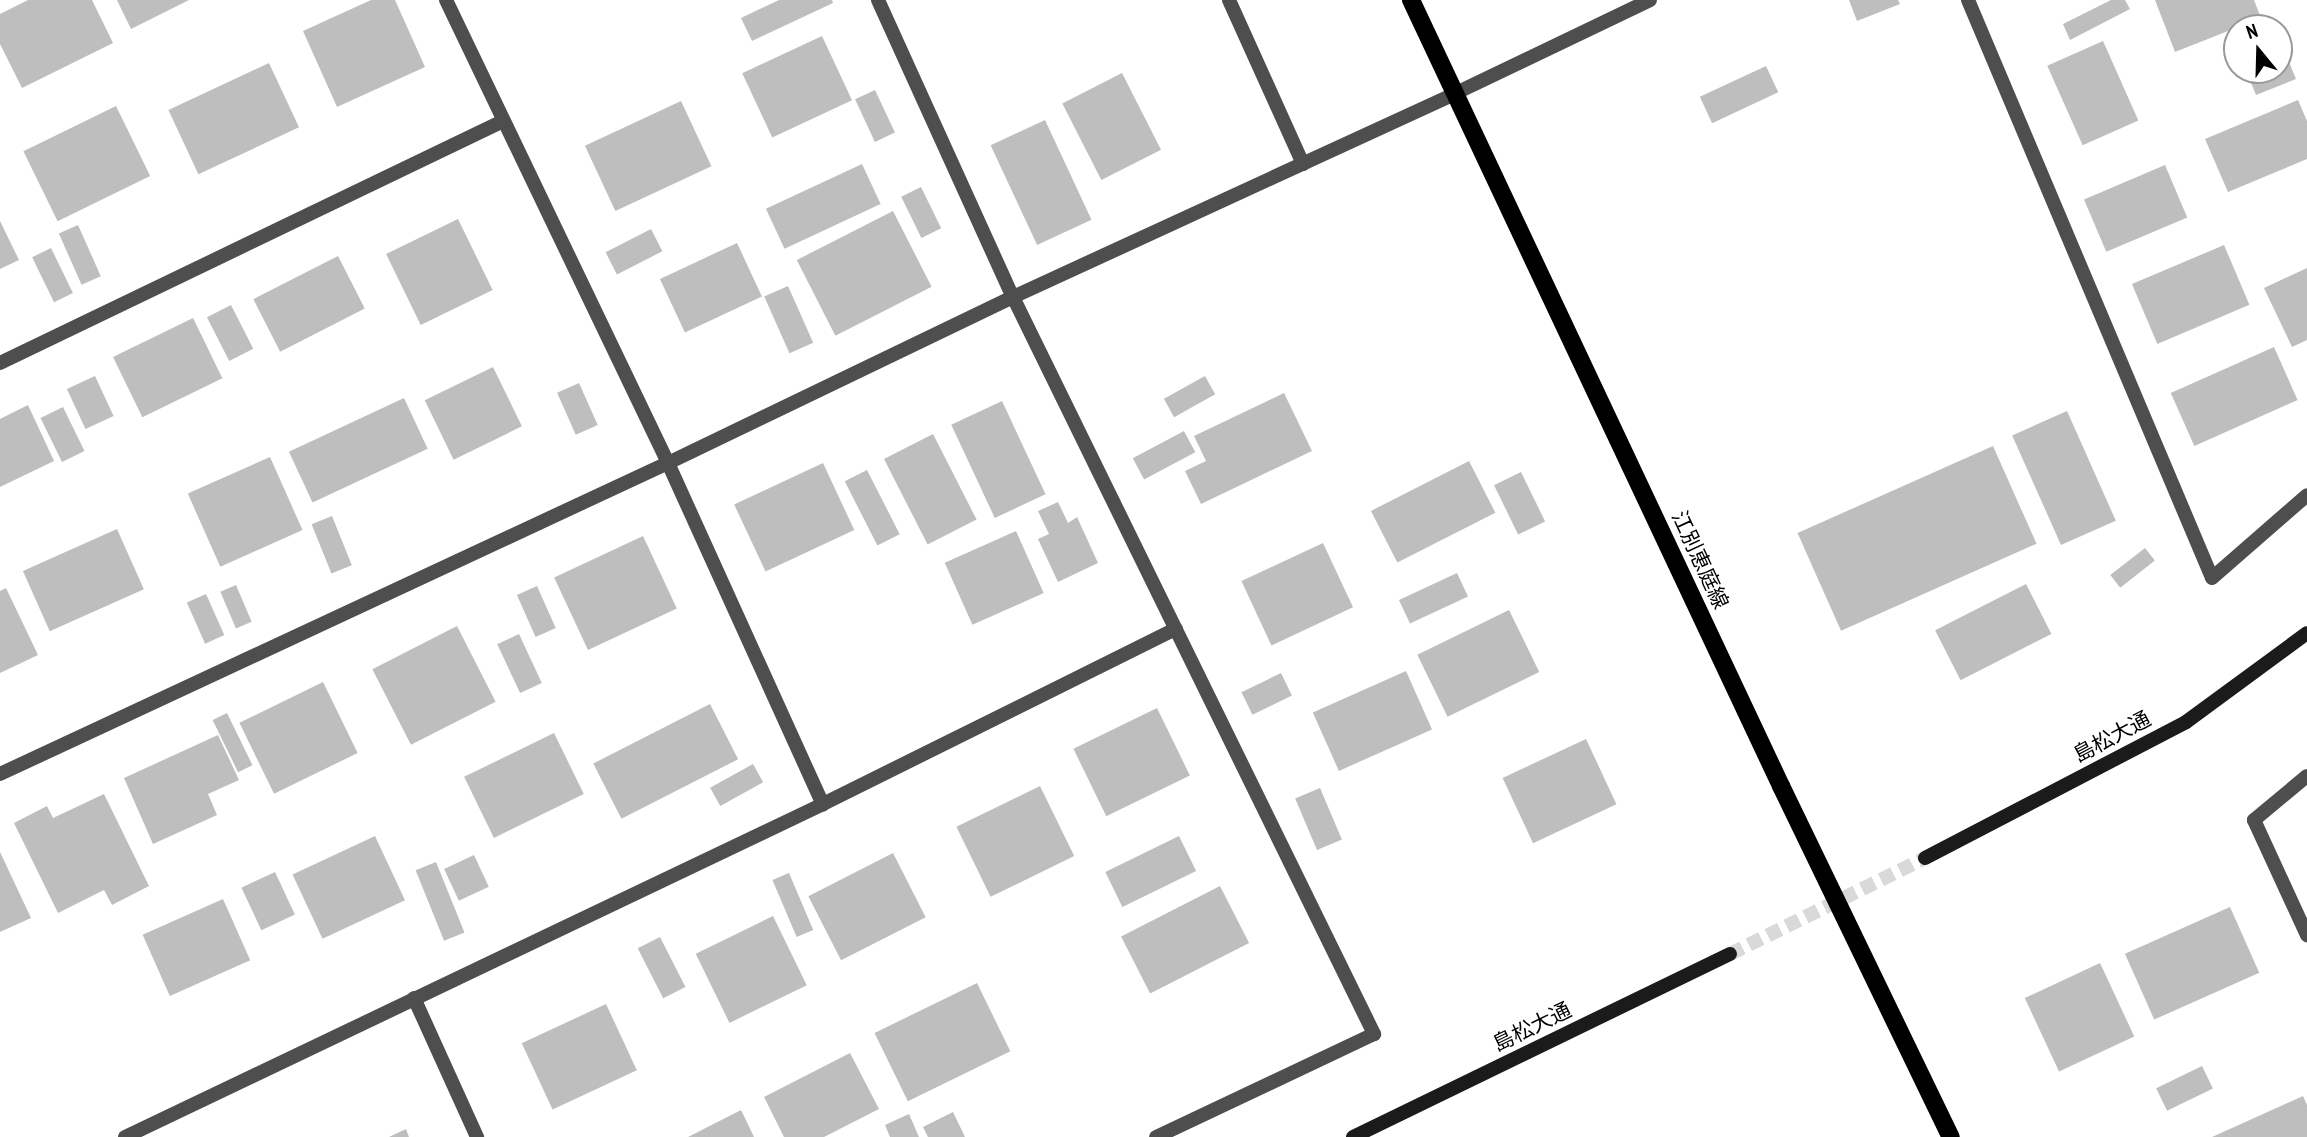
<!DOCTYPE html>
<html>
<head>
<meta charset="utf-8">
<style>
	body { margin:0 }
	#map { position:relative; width:2307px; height:1137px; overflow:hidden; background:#fff; font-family:"PT Sans Narrow","Noto Sans JP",sans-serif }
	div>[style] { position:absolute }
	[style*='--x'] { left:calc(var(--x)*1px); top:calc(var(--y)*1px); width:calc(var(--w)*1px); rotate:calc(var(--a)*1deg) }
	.building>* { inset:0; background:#bebebe; transform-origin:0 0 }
	.secondary-tunnel>* { height:14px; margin-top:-7px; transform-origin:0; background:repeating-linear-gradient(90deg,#d9d9d9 0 14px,transparent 0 21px) }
	.lane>* { height:14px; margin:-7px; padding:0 7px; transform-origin:7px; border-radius:7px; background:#4e4e4e }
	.street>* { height:14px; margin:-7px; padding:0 7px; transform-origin:7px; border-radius:7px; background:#4e4e4e }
	.secondary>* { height:14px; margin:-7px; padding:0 7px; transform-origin:7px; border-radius:7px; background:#1b1b1b }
	.primary>* { height:18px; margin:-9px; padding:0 9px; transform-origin:9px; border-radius:9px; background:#000 }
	span { translate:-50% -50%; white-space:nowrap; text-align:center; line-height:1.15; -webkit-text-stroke:6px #fff; paint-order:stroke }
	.street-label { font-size:21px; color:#000 }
	.north { position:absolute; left:2223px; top:14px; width:70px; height:70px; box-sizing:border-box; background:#fff; border:2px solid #999; border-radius:50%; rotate:341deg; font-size:19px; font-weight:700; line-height:28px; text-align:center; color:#000 }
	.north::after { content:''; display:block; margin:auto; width:24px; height:32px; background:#000; clip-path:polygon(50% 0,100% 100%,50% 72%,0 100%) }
</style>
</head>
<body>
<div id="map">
	<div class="building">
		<div style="clip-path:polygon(28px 0,92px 0,113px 43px,22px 88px,0 44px,0 14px)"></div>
		<div style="clip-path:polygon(117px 0,189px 0,131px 29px)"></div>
		<div style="clip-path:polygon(371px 0,395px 0,425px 67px,337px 107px,303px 31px)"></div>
		<div style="clip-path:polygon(779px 0,832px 0,833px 3px,752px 41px,741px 18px)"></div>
		<div style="clip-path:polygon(1849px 0,1898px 0,1900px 4px,1857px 21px)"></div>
		<div style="clip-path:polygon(2111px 0,2125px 0,2130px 9px,2070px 40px,2063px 24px)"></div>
		<div style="clip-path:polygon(2155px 0,2254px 0,2261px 18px,2175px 52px)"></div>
		<div style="left:822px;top:36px;width:71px;height:88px;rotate:65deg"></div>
		<div style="left:2103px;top:41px;width:87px;height:61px;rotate:66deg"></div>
		<div style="clip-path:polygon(2287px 57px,2296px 79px,2256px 95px,2247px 73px,2279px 70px,2279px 60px)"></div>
		<div style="left:269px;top:63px;width:71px;height:111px;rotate:65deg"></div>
		<div style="left:1766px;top:66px;width:29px;height:73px;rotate:65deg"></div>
		<div style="left:1122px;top:73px;width:86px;height:67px;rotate:63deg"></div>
		<div style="left:875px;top:90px;width:47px;height:22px;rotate:65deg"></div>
		<div style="clip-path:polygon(2298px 100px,2307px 121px,2307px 159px,2228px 192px,2205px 139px)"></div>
		<div style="left:681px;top:101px;width:72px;height:106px;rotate:65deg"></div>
		<div style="left:116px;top:106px;width:78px;height:103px;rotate:64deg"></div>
		<div style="left:1045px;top:120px;width:110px;height:60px;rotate:65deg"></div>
		<div style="left:862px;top:164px;width:44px;height:106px;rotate:65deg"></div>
		<div style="left:2165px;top:165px;width:57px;height:88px;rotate:67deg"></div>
		<div style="left:921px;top:187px;width:46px;height:22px;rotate:64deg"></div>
		<div style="left:893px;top:211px;width:85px;height:108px;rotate:63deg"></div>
		<div style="left:458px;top:219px;width:79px;height:80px;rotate:64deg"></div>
		<div style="clip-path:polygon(0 221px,19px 260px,0 269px)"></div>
		<div style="left:78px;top:225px;width:56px;height:21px;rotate:66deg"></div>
		<div style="left:651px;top:229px;width:25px;height:51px;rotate:63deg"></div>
		<div style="left:737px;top:243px;width:59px;height:85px;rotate:65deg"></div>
		<div style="left:2224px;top:245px;width:65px;height:100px;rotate:67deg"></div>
		<div style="left:51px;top:248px;width:50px;height:21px;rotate:64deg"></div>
		<div style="left:338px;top:256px;width:59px;height:95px;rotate:63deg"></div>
		<div style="clip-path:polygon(2307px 268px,2307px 340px,2292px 347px,2264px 288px)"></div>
		<div style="left:788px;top:286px;width:62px;height:26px;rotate:66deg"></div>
		<div style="left:231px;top:305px;width:49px;height:27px;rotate:63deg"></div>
		<div style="left:193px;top:318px;width:67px;height:89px;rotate:64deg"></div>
		<div style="left:2274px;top:347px;width:58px;height:113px;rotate:66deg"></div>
		<div style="left:493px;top:367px;width:66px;height:76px;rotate:64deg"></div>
		<div style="left:95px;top:376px;width:44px;height:31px;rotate:65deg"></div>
		<div style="left:1205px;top:376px;width:21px;height:47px;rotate:61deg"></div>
		<div style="left:579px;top:383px;width:46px;height:24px;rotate:66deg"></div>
		<div style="clip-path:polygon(1284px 393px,1312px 451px,1201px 504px,1185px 471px,1206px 461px,1194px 436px)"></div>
		<div style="left:404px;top:398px;width:56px;height:127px;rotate:65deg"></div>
		<div style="left:1002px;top:401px;width:103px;height:56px;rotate:65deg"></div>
		<div style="clip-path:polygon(28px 405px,54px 461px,0 487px,0 419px)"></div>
		<div style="left:63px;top:407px;width:49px;height:25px;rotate:64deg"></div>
		<div style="left:2067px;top:411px;width:120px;height:60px;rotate:66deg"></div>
		<div style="left:1184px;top:431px;width:24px;height:58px;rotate:62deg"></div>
		<div style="left:933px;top:434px;width:96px;height:55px;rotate:63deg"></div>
		<div style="left:1993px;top:446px;width:107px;height:214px;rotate:66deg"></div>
		<div style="left:270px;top:457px;width:80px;height:90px;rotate:66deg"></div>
		<div style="left:1469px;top:461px;width:58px;height:110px;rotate:63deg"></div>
		<div style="left:823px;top:463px;width:74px;height:98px;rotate:65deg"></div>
		<div style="left:867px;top:470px;width:72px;height:25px;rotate:63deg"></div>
		<div style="left:1521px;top:472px;width:55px;height:30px;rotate:64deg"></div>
		<div style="clip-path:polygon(1058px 502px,1068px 523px,1077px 517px,1098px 563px,1058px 582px,1038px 539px,1049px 534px,1038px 511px)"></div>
		<div style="left:332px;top:516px;width:53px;height:22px;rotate:68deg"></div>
		<div style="left:117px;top:529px;width:66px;height:103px;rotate:66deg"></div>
		<div style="left:1016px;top:531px;width:68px;height:78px;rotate:66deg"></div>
		<div style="left:643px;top:536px;width:80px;height:98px;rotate:65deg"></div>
		<div style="left:1323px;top:543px;width:71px;height:90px;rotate:65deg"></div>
		<div style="left:2145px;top:548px;width:16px;height:44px;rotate:52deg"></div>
		<div style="left:1457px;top:573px;width:26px;height:64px;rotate:65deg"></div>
		<div style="left:2026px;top:584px;width:56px;height:102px;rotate:63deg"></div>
		<div style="left:236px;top:585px;width:40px;height:17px;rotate:67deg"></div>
		<div style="left:537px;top:586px;width:46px;height:22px;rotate:66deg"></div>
		<div style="clip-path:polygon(6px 588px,38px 655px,0 673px,0 591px)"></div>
		<div style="left:206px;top:594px;width:45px;height:21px;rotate:66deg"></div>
		<div style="left:1509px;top:610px;width:69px;height:102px;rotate:64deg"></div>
		<div style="left:457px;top:626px;width:85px;height:95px;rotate:63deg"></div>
		<div style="left:519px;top:634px;width:54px;height:24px;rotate:65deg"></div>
		<div style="left:1406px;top:671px;width:64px;height:102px;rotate:66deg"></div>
		<div style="left:1281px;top:673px;width:25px;height:44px;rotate:64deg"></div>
		<div style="left:323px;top:682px;width:79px;height:93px;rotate:64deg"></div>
		<div style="left:710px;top:704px;width:62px;height:131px;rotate:63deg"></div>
		<div style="left:1157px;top:708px;width:75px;height:93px;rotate:64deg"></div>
		<div style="left:227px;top:713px;width:58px;height:16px;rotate:64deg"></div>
		<div style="left:554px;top:733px;width:68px;height:100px;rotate:64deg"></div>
		<div style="clip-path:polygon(218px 735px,239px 780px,208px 794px,217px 815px,153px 844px,124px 778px)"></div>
		<div style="left:1586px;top:739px;width:72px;height:92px;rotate:65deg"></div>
		<div style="left:753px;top:764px;width:21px;height:49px;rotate:61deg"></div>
		<div style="left:1040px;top:786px;width:78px;height:93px;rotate:64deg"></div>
		<div style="left:1320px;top:788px;width:56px;height:27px;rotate:67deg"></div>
		<div style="clip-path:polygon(104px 794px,149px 886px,112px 905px,104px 890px,58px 913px,14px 823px,47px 806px,53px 818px)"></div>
		<div style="left:375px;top:836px;width:71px;height:91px;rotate:65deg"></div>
		<div style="left:1179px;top:836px;width:39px;height:82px;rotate:64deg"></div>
		<div style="clip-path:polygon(0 852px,31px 918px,0 932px)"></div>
		<div style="left:893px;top:853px;width:72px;height:95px;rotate:63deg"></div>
		<div style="left:474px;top:855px;width:35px;height:33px;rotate:65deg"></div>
		<div style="left:436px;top:862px;width:76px;height:22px;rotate:68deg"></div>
		<div style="left:275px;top:872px;width:47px;height:37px;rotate:65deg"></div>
		<div style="left:789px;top:873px;width:62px;height:18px;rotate:67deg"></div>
		<div style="left:1220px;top:886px;width:64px;height:111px;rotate:63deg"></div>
		<div style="left:223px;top:899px;width:67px;height:88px;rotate:66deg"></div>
		<div style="left:2230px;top:907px;width:72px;height:115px;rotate:66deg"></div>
		<div style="left:773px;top:916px;width:77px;height:86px;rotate:64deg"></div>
		<div style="left:660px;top:937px;width:56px;height:25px;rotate:63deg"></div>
		<div style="left:2100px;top:963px;width:81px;height:83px;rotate:65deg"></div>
		<div style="left:977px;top:983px;width:76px;height:114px;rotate:64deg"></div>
		<div style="left:606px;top:1004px;width:73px;height:93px;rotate:65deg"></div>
		<div style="clip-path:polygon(850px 1053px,879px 1109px,824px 1137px,784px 1137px,764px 1097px)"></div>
		<div style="left:2202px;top:1066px;width:25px;height:51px;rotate:64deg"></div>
		<div style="clip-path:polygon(2303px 1096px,2307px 1105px,2307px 1137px,2212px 1137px)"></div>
		<div style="clip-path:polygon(741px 1110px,754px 1137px,688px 1137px)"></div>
		<div style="clip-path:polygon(953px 1112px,965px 1137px,928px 1137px,923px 1127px)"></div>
		<div style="clip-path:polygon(909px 1114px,919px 1137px,890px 1137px,885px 1125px)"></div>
		<div style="clip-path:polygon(406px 1129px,409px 1137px,389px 1137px)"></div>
	</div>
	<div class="secondary-tunnel">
		<div style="--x:1730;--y:954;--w:217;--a:-26.2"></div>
	</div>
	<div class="lane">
		<div style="--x:1229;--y:0;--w:180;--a:65.7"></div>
	</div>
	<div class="street">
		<div style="--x:446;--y:0;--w:513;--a:64.38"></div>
		<div style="--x:668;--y:463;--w:375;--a:65.6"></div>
		<div style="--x:878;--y:0;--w:326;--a:65.6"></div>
		<div style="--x:1013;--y:297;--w:821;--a:63.9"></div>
		<div style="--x:1374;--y:1034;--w:241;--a:154.7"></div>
		<div style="--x:1968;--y:0;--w:627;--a:67.11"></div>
		<div style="--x:2212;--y:578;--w:126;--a:-41.1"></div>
		<div style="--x:0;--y:363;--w:558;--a:-25.69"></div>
		<div style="--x:0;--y:774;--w:737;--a:-24.97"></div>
		<div style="--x:668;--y:463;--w:383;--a:-25.7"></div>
		<div style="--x:1013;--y:297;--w:488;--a:-24.7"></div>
		<div style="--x:1456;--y:93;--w:215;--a:-25.6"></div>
		<div style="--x:2307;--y:776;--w:69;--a:140.3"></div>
		<div style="--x:2254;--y:820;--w:127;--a:65.3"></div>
		<div style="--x:414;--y:998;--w:153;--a:65.6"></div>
		<div style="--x:125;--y:1137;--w:773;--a:-25.5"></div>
		<div style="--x:823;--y:804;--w:394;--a:-26.4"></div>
	</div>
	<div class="secondary">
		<div style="--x:1925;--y:858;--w:294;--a:-27.5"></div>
		<div style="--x:2186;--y:722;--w:150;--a:-36.3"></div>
		<div style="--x:1353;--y:1137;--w:419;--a:-25.9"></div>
	</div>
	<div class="primary">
		<div style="--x:1411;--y:0;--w:869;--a:64.79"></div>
		<div style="--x:1781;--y:786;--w:390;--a:64.2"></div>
	</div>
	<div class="street-label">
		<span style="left:1700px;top:560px;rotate:65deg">江別恵庭線</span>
		<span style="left:2112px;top:737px;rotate:-28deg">島松大通</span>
		<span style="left:1532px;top:1027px;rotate:-26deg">島松大通</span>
	</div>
	<div class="north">N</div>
</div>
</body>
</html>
